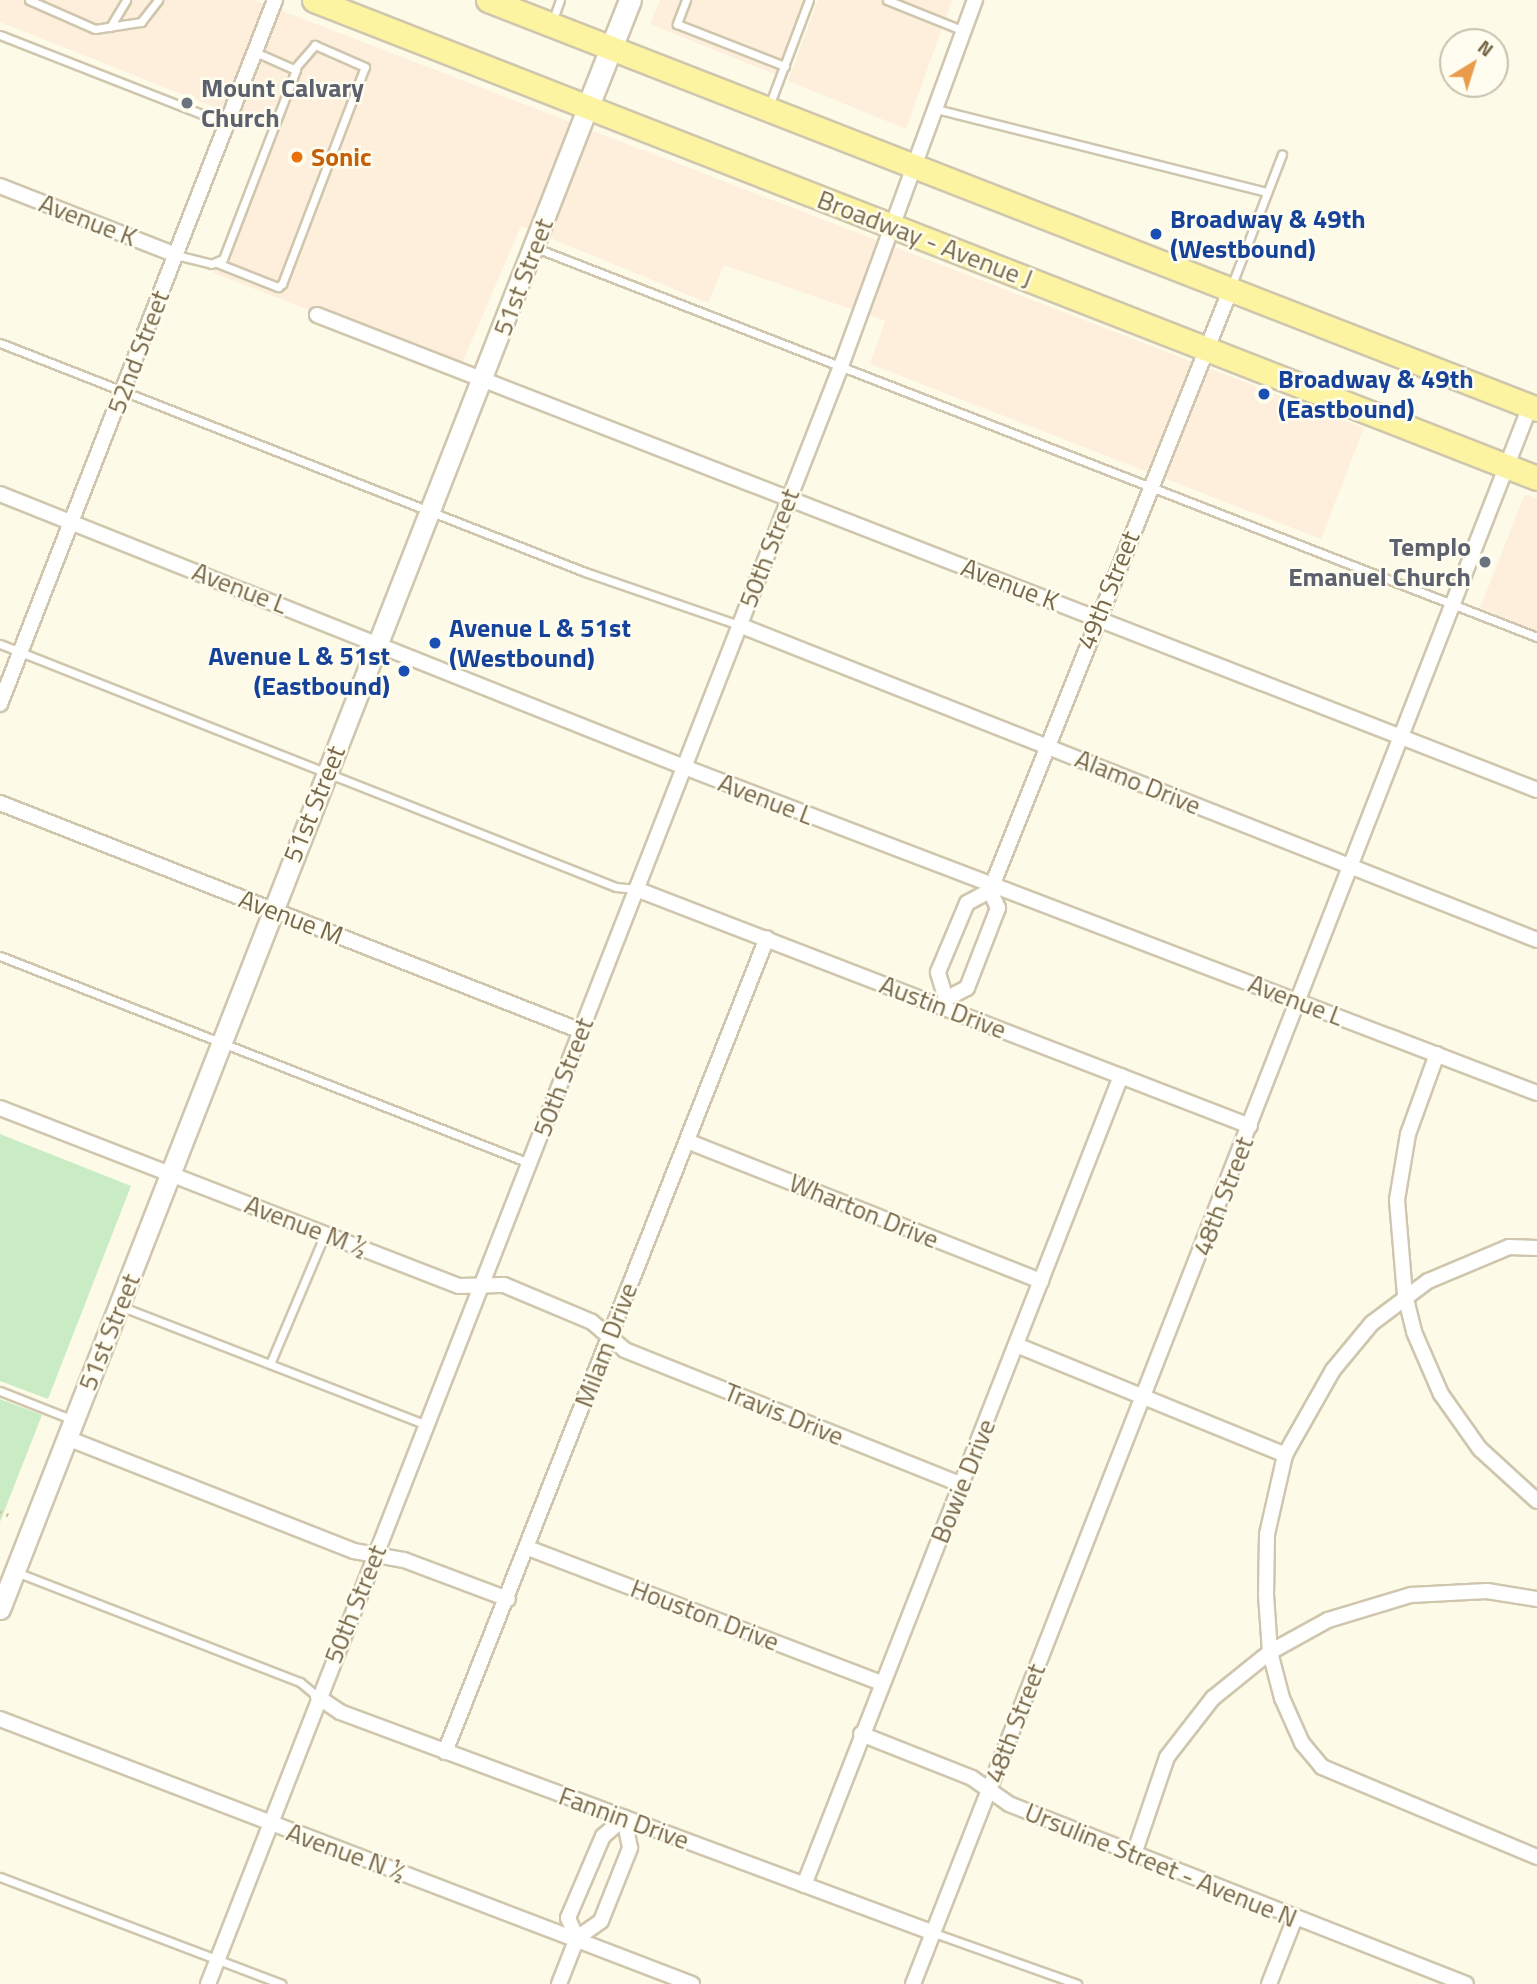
<!DOCTYPE html>
<html>
<head>
<meta charset="utf-8">
<style>
	body { margin:0 }
	#map { position:relative; width:1537px; height:1984px; overflow:hidden; background:#fdfbe8; font-family:"Titillium Web",sans-serif }
	div>[style] { position:absolute }
	[style*='--x'] { left:calc(var(--x)*1px); top:calc(var(--y)*1px); width:calc(var(--w)*1px); rotate:calc(var(--a)*1deg) }
	.commercial>* { inset:0; background:#fdefdc }
	.green>* { inset:0; background:#caecc5 }
	.path>* { height:3.5px; margin-top:-1.75px; transform-origin:0; background:repeating-linear-gradient(90deg,#d9c6a1 0 2px,transparent 0 7px) }
	.roads { filter:drop-shadow(2px 0 #cfc6ad) drop-shadow(-2px 0 #cfc6ad) drop-shadow(0 2px #cfc6ad) drop-shadow(0 -2px #cfc6ad) }
	.service>* { height:7px; margin:-3.5px; padding:0 3.5px; transform-origin:3.5px; border-radius:3.5px; background:#fff }
	.minor>* { height:14px; margin:-7px; padding:0 7px; transform-origin:7px; border-radius:7px; background:#fff }
	.tertiary>* { height:19px; margin:-9.5px; padding:0 9.5px; transform-origin:9.5px; border-radius:9.5px; background:#fff }
	.secondary>* { height:21px; margin:-10.5px; padding:0 10.5px; transform-origin:10.5px; border-radius:10.5px; background:#fff }
	.primary>* { height:23px; margin:-11.5px; padding:0 11.5px; transform-origin:11.5px; border-radius:11.5px; background:#fcf4a0 }
	.dots>* { width:19px; height:19px; translate:-50% -50%; box-sizing:border-box; border:4px solid #fffdef; border-radius:50% }
	span { translate:-50% -50%; white-space:nowrap; text-align:center; line-height:1.15; -webkit-text-stroke:5px #fffdef; paint-order:stroke }
	.worship-label { font-size:26px; color:#5b616d; font-weight:700 }
	.left { translate:0 -50%; text-align:left }
	.right { translate:-100% -50%; text-align:right }
	.food-label { font-size:26px; color:#c56008; font-weight:700 }
	.transit-label { font-size:26px; color:#164399; font-weight:700 }
	.street-label { font-size:26px; color:#78684b }
	.north { position:absolute; left:1439px; top:28px; width:70px; height:70px; box-sizing:border-box; background:#fffdef; border:2px solid #c9c1ad; border-radius:50%; rotate:38deg; font-size:19px; font-weight:700; line-height:28px; text-align:center; color:#78684b }
	.north::after { content:''; display:block; margin:auto; width:24px; height:32px; background:#e99b4b; clip-path:polygon(50% 0,100% 100%,50% 72%,0 100%) }
</style>
</head>
<body>
<div id="map">
	<div class="commercial">
		<div style="clip-path:polygon(0 0,254px 0,1364px 428px,1321px 539px,870px 364px,885px 321px,724px 265px,708px 303px,521px 226px,460px 368px,213px 273px,269px 129px,0 22px)"></div>
		<div style="clip-path:polygon(660px 0,806px 0,776px 75px,650px 24px)"></div>
		<div style="clip-path:polygon(818px 0,952px 0,906px 129px,788px 81px)"></div>
		<div style="clip-path:polygon(1525px 494px,1537px 499px,1537px 631px,1480px 608px)"></div>
	</div>
	<div class="green">
		<div style="clip-path:polygon(0 1134px,131px 1186px,48px 1399px,0 1381px)"></div>
		<div style="clip-path:polygon(0 1399px,42px 1415px,0 1522px)"></div>
	</div>
	<div class="path">
		<div style="--x:0;--y:1512;--w:13;--a:23"></div>
	</div>
	<div class="roads">
		<div class="service">
			<div style="--x:29;--y:0;--w:72;--a:23.7"></div>
			<div style="--x:95;--y:29;--w:47;--a:-8.7"></div>
			<div style="--x:141;--y:22;--w:28;--a:-52"></div>
			<div style="--x:686;--y:0;--w:26;--a:111"></div>
			<div style="--x:677;--y:24;--w:116;--a:21.3"></div>
			<div style="--x:887;--y:0;--w:83;--a:21.9"></div>
			<div style="--x:552;--y:22;--w:23;--a:-70"></div>
			<div style="--x:110;--y:27;--w:31;--a:-59"></div>
			<div style="--x:0;--y:35;--w:244;--a:21.4"></div>
			<div style="--x:769;--y:106;--w:113;--a:-69.3"></div>
			<div style="--x:936;--y:109;--w:341;--a:14.1"></div>
			<div style="--x:536;--y:248;--w:1074;--a:21.24"></div>
			<div style="--x:176;--y:255;--w:36;--a:14"></div>
			<div style="--x:211;--y:264;--w:13;--a:-23"></div>
			<div style="--x:223;--y:259;--w:203;--a:-68.9"></div>
			<div style="--x:296;--y:70;--w:45;--a:-156.3"></div>
			<div style="--x:217;--y:263;--w:66;--a:21.5"></div>
			<div style="--x:278;--y:287;--w:5;--a:-37"></div>
			<div style="--x:282;--y:284;--w:232;--a:-69.1"></div>
			<div style="--x:365;--y:67;--w:55;--a:-156.3"></div>
			<div style="--x:315;--y:45;--w:29;--a:131"></div>
			<div style="--x:1231;--y:287;--w:142;--a:-69"></div>
			<div style="--x:0;--y:343;--w:628;--a:21.38"></div>
			<div style="--x:585;--y:572;--w:163;--a:19"></div>
			<div style="--x:0;--y:644;--w:662;--a:21.53"></div>
			<div style="--x:616;--y:887;--w:20;--a:6"></div>
			<div style="--x:0;--y:956;--w:568;--a:21.37"></div>
			<div style="--x:120;--y:1306;--w:329;--a:21.2"></div>
			<div style="--x:270;--y:1364;--w:141;--a:-67.1"></div>
			<div style="--x:0;--y:1391;--w:76;--a:21.5"></div>
			<div style="--x:16;--y:1572;--w:305;--a:21.2"></div>
			<div style="--x:300;--y:1682;--w:23;--a:40"></div>
			<div style="--x:0;--y:1877;--w:301;--a:20.8"></div>
			<div style="--x:934;--y:1933;--w:152;--a:19.6"></div>
		</div>
		<div class="minor">
			<div style="--x:0;--y:186;--w:189;--a:21.4"></div>
			<div style="--x:317;--y:315;--w:1309;--a:21.27"></div>
			<div style="--x:0;--y:494;--w:736;--a:21.76"></div>
			<div style="--x:684;--y:767;--w:913;--a:20.92"></div>
			<div style="--x:739;--y:625;--w:858;--a:21.54"></div>
			<div style="--x:0;--y:704;--w:756;--a:-68.66"></div>
			<div style="--x:0;--y:803;--w:624;--a:21.43"></div>
			<div style="--x:636;--y:889;--w:658;--a:21.11"></div>
			<div style="--x:946;--y:999;--w:24;--a:-28"></div>
			<div style="--x:967;--y:988;--w:86;--a:-68.8"></div>
			<div style="--x:998;--y:908;--w:19;--a:-115"></div>
			<div style="--x:942;--y:1007;--w:9;--a:-63"></div>
			<div style="--x:946;--y:999;--w:28;--a:-107"></div>
			<div style="--x:938;--y:972;--w:75;--a:-67.2"></div>
			<div style="--x:967;--y:903;--w:26;--a:-28"></div>
			<div style="--x:990;--y:891;--w:646;--a:-68.2"></div>
			<div style="--x:1437;--y:1054;--w:85;--a:109.9"></div>
			<div style="--x:1408;--y:1134;--w:67;--a:99.5"></div>
			<div style="--x:1397;--y:1200;--w:95;--a:85.2"></div>
			<div style="--x:1405;--y:1295;--w:38;--a:76"></div>
			<div style="--x:1414;--y:1332;--w:68;--a:66.5"></div>
			<div style="--x:1441;--y:1394;--w:67;--a:54.7"></div>
			<div style="--x:1480;--y:1449;--w:77;--a:42.4"></div>
			<div style="--x:0;--y:1108;--w:492;--a:21.2"></div>
			<div style="--x:459;--y:1286;--w:45;--a:-1.3"></div>
			<div style="--x:504;--y:1285;--w:95;--a:22.8"></div>
			<div style="--x:592;--y:1322;--w:43;--a:40.3"></div>
			<div style="--x:625;--y:1350;--w:363;--a:21.8"></div>
			<div style="--x:687;--y:1141;--w:381;--a:21.6"></div>
			<div style="--x:1537;--y:1248;--w:28;--a:-178"></div>
			<div style="--x:1509;--y:1247;--w:88;--a:157.2"></div>
			<div style="--x:1428;--y:1281;--w:70;--a:143.1"></div>
			<div style="--x:1372;--y:1323;--w:61;--a:129.7"></div>
			<div style="--x:1333;--y:1370;--w:98;--a:119.5"></div>
			<div style="--x:1285;--y:1455;--w:81;--a:102.8"></div>
			<div style="--x:1267;--y:1534;--w:61;--a:90.9"></div>
			<div style="--x:1266;--y:1595;--w:57;--a:86"></div>
			<div style="--x:1270;--y:1652;--w:48;--a:75.4"></div>
			<div style="--x:1282;--y:1698;--w:49;--a:66"></div>
			<div style="--x:1302;--y:1743;--w:31;--a:50"></div>
			<div style="--x:1322;--y:1767;--w:233;--a:22.7"></div>
			<div style="--x:1016;--y:1345;--w:291;--a:22.2"></div>
			<div style="--x:67;--y:1438;--w:308;--a:21.5"></div>
			<div style="--x:354;--y:1551;--w:51;--a:10.2"></div>
			<div style="--x:404;--y:1560;--w:111;--a:20.6"></div>
			<div style="--x:528;--y:1548;--w:379;--a:20.9"></div>
			<div style="--x:318;--y:1697;--w:27;--a:34"></div>
			<div style="--x:340;--y:1712;--w:634;--a:20.41"></div>
			<div style="--x:0;--y:1719;--w:741;--a:20.95"></div>
			<div style="--x:861;--y:1734;--w:119;--a:21.6"></div>
			<div style="--x:972;--y:1778;--w:45;--a:35.1"></div>
			<div style="--x:1009;--y:1804;--w:491;--a:21.5"></div>
			<div style="--x:445;--y:1752;--w:875;--a:-68.42"></div>
			<div style="--x:1134;--y:1854;--w:102;--a:-71.2"></div>
			<div style="--x:1167;--y:1757;--w:75;--a:-52.1"></div>
			<div style="--x:1213;--y:1698;--w:73;--a:-38.9"></div>
			<div style="--x:1270;--y:1652;--w:66;--a:-28.9"></div>
			<div style="--x:1328;--y:1620;--w:87;--a:-16.8"></div>
			<div style="--x:1411;--y:1595;--w:76;--a:-3"></div>
			<div style="--x:1487;--y:1591;--w:51;--a:9.1"></div>
			<div style="--x:804;--y:1885;--w:869;--a:-68.6"></div>
			<div style="--x:208;--y:1984;--w:1737;--a:-68.63"></div>
			<div style="--x:841;--y:366;--w:390;--a:-69.9"></div>
			<div style="--x:559;--y:1984;--w:49;--a:-68.6"></div>
			<div style="--x:577;--y:1938;--w:29;--a:-35"></div>
			<div style="--x:601;--y:1921;--w:79;--a:-68.3"></div>
			<div style="--x:630;--y:1848;--w:31;--a:-101"></div>
			<div style="--x:624;--y:1818;--w:28;--a:139"></div>
			<div style="--x:603;--y:1836;--w:89;--a:113.1"></div>
			<div style="--x:568;--y:1918;--w:22;--a:66"></div>
			<div style="--x:913;--y:1984;--w:1694;--a:-68.64"></div>
			<div style="--x:1269;--y:1984;--w:71;--a:-68.5"></div>
		</div>
		<div class="tertiary">
			<div style="--x:0;--y:1609;--w:1614;--a:-68.63"></div>
		</div>
		<div class="secondary">
			<div style="--x:588;--y:106;--w:114;--a:-68.4"></div>
		</div>
		<div class="primary">
			<div style="--x:314;--y:0;--w:1313;--a:21.35"></div>
			<div style="--x:488;--y:0;--w:1126;--a:21.3"></div>
		</div>
	</div>
	<div class="dots">
		<div style="left:187px;top:103px;background:#6b7280"></div>
		<div style="left:297px;top:157px;background:#e8710a"></div>
		<div style="left:1156px;top:234px;background:#1a4fb4"></div>
		<div style="left:1264px;top:394px;background:#1a4fb4"></div>
		<div style="left:1485px;top:562px;background:#6b7280"></div>
		<div style="left:435px;top:643px;background:#1a4fb4"></div>
		<div style="left:404px;top:671px;background:#1a4fb4"></div>
	</div>
	<div class="worship-label">
		<span class="left" style="left:201px;top:103px">Mount Calvary<br>Church</span>
		<span class="right" style="left:1471px;top:562px">Templo<br>Emanuel Church</span>
	</div>
	<div class="food-label">
		<span class="left" style="left:311px;top:157px">Sonic</span>
	</div>
	<div class="transit-label">
		<span class="left" style="left:1170px;top:234px">Broadway &amp; 49th<br>(Westbound)</span>
		<span class="left" style="left:1278px;top:394px">Broadway &amp; 49th<br>(Eastbound)</span>
		<span class="left" style="left:449px;top:643px">Avenue L &amp; 51st<br>(Westbound)</span>
		<span class="right" style="left:390px;top:671px">Avenue L &amp; 51st<br>(Eastbound)</span>
	</div>
	<div class="street-label">
		<span style="left:88px;top:220px;rotate:21deg">Avenue K</span>
		<span style="left:925px;top:239px;rotate:21deg">Broadway - Avenue J</span>
		<span style="left:523px;top:277px;rotate:-69deg">51st Street</span>
		<span style="left:138px;top:352px;rotate:-69deg">52nd Street</span>
		<span style="left:769px;top:548px;rotate:-69deg">50th Street</span>
		<span style="left:1010px;top:584px;rotate:21deg">Avenue K</span>
		<span style="left:240px;top:588px;rotate:21deg">Avenue L</span>
		<span style="left:1108px;top:590px;rotate:-68deg">49th Street</span>
		<span style="left:1138px;top:782px;rotate:22deg">Alamo Drive</span>
		<span style="left:766px;top:799px;rotate:21deg">Avenue L</span>
		<span style="left:314px;top:804px;rotate:-68deg">51st Street</span>
		<span style="left:291px;top:917px;rotate:21deg">Avenue M</span>
		<span style="left:1296px;top:1000px;rotate:21deg">Avenue L</span>
		<span style="left:943px;top:1007px;rotate:21deg">Austin Drive</span>
		<span style="left:563px;top:1077px;rotate:-69deg">50th Street</span>
		<span style="left:1223px;top:1196px;rotate:-69deg">48th Street</span>
		<span style="left:864px;top:1211px;rotate:22deg">Wharton Drive</span>
		<span style="left:306px;top:1226px;rotate:21deg">Avenue M ½</span>
		<span style="left:109px;top:1332px;rotate:-68deg">51st Street</span>
		<span style="left:606px;top:1345px;rotate:-69deg">Milam Drive</span>
		<span style="left:784px;top:1414px;rotate:22deg">Travis Drive</span>
		<span style="left:963px;top:1481px;rotate:-68deg">Bowie Drive</span>
		<span style="left:355px;top:1604px;rotate:-68deg">50th Street</span>
		<span style="left:705px;top:1615px;rotate:21deg">Houston Drive</span>
		<span style="left:1015px;top:1723px;rotate:-69deg">48th Street</span>
		<span style="left:624px;top:1818px;rotate:20deg">Fannin Drive</span>
		<span style="left:346px;top:1852px;rotate:20deg">Avenue N ½</span>
		<span style="left:1161px;top:1865px;rotate:22deg">Ursuline Street - Avenue N</span>
	</div>
	<div class="north">N</div>
</div>
</body>
</html>
